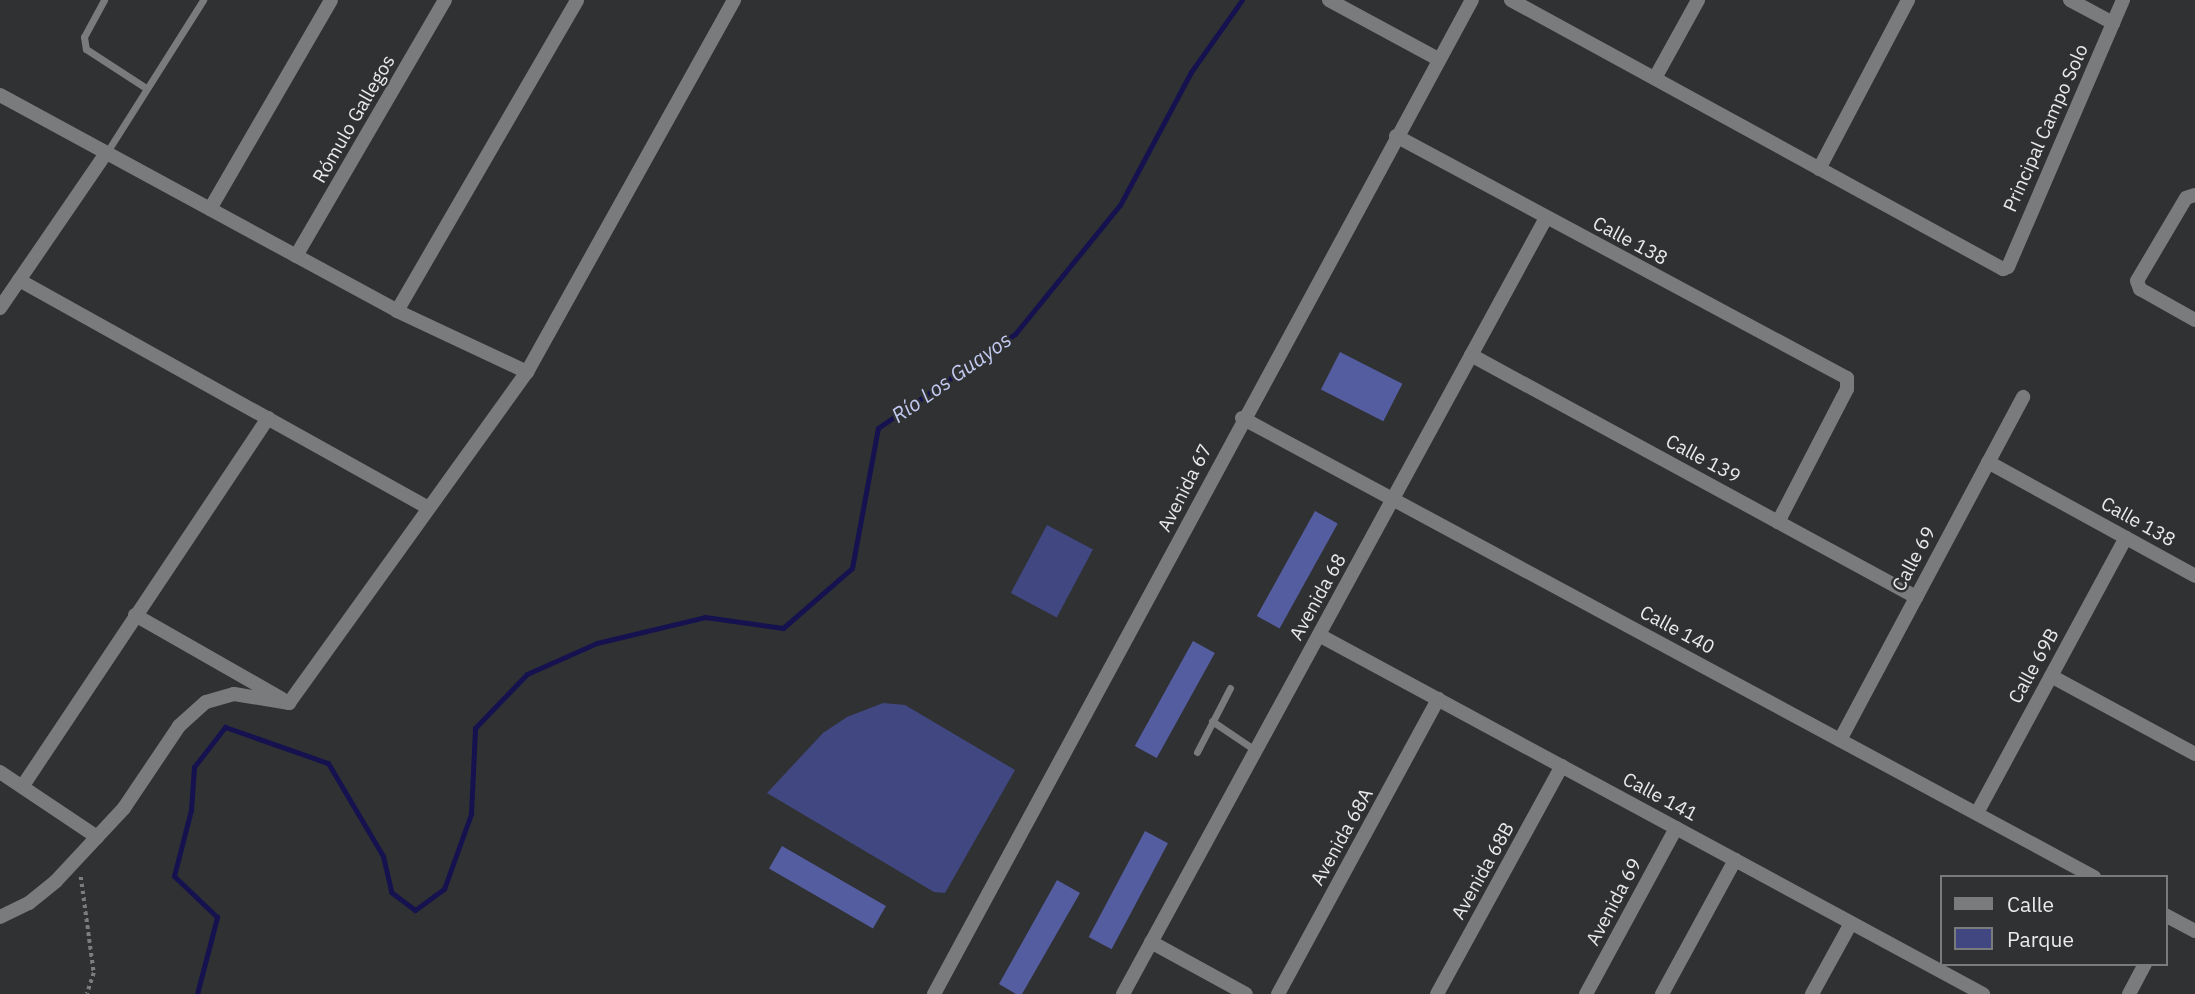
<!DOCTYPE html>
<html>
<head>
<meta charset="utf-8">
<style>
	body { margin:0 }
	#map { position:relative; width:2195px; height:994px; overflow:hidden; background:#303133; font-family:"IBM Plex Sans",sans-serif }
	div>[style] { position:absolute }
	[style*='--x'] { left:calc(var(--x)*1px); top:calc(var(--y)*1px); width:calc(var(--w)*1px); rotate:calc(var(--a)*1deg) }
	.green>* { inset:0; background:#414781; transform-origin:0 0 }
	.stream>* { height:5px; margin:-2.5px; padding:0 2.5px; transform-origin:2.5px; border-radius:2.5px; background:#15124f }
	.building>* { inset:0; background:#555da1; transform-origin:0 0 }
	.path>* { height:3.5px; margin-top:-1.75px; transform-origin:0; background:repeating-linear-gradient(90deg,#7c7d7f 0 3.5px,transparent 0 7px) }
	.service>* { height:7px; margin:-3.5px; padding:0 3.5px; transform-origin:3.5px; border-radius:3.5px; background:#7a7b7c }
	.minor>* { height:14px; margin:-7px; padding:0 7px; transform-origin:7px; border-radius:7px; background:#7a7b7c }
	span { translate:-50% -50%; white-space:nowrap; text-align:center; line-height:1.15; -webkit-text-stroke:5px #303133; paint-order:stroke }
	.street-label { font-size:19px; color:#eaeaec }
	.water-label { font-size:21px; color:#c3caf1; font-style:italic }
	.legend { position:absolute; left:1940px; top:875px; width:228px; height:91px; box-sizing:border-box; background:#303133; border:2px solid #7a7b7d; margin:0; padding:9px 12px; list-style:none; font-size:21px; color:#eaeaec }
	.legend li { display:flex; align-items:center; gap:14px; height:35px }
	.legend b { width:35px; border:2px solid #7a7b7d }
</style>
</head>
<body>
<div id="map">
	<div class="green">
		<div style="left:1047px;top:525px;width:52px;height:77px;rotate:28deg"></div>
		<div style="clip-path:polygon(883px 703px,905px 705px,1015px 770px,945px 893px,934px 892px,767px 793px,823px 733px,847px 717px)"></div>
	</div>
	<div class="stream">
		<div style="--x:197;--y:994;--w:80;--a:-75.4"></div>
		<div style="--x:217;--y:917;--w:59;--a:-136.4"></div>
		<div style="--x:174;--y:876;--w:68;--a:-75.6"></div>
		<div style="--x:191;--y:810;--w:43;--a:-86"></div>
		<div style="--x:194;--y:767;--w:51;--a:-52.2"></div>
		<div style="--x:225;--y:727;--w:109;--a:19.3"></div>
		<div style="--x:328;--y:763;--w:108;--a:59.4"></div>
		<div style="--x:383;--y:856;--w:37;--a:77"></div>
		<div style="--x:391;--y:892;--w:30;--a:37"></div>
		<div style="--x:415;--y:910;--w:36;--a:-36"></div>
		<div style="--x:444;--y:889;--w:80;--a:-70.2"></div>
		<div style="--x:471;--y:814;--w:86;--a:-87.3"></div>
		<div style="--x:475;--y:728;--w:75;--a:-46.1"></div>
		<div style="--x:527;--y:674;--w:77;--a:-23.9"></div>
		<div style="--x:597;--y:643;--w:111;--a:-13.5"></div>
		<div style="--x:705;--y:617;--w:79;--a:8"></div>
		<div style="--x:783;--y:628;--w:91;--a:-41"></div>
		<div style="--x:852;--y:568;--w:142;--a:-79.5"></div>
		<div style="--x:878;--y:428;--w:166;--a:-34.5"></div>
		<div style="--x:1015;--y:334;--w:166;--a:-50.9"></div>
		<div style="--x:1120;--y:205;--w:151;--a:-61.9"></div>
		<div style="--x:1191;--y:72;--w:88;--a:-54.7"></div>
	</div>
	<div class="building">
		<div style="left:1340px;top:352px;width:70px;height:42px;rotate:27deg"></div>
		<div style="left:1315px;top:511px;width:26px;height:120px;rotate:29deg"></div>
		<div style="left:1193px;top:641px;width:25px;height:120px;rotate:29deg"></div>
		<div style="left:1145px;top:831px;width:26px;height:120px;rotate:28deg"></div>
		<div style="left:782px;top:846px;width:120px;height:26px;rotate:30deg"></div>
		<div style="clip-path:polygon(1057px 880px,1080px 893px,1022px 994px,1016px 994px,999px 984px)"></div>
	</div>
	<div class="path">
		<div style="--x:81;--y:877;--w:97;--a:82.3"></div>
		<div style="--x:94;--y:973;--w:22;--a:108"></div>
	</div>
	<div class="service">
		<div style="--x:104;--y:0;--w:42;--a:118.4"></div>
		<div style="--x:84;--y:37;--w:12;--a:81"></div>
		<div style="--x:86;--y:49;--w:72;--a:33"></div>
		<div style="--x:107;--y:152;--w:180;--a:-57.7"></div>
		<div style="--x:1212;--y:721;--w:52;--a:34"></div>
		<div style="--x:1197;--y:752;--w:72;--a:-62.7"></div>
	</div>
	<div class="minor">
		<div style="--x:1329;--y:0;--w:124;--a:28.4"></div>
		<div style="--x:1511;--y:0;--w:561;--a:28.67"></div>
		<div style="--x:2003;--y:269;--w:5;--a:-22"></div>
		<div style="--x:2008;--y:267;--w:291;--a:-66.7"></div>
		<div style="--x:2070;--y:0;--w:49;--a:28.1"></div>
		<div style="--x:1655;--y:78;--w:89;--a:-61.1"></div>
		<div style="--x:0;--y:95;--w:452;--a:28.5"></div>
		<div style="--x:397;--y:311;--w:144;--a:25.1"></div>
		<div style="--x:1396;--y:136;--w:512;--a:28.22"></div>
		<div style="--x:1847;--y:378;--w:11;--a:90"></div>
		<div style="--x:1847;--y:389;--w:150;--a:117.4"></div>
		<div style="--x:1819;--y:169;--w:191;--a:-62.2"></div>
		<div style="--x:2195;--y:195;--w:9;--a:162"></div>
		<div style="--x:2186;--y:198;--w:96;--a:120.6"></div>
		<div style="--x:2137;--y:281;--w:9;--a:69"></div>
		<div style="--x:2140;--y:289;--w:63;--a:29.4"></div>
		<div style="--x:210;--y:209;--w:241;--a:-59.9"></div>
		<div style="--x:296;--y:256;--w:296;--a:-59.8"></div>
		<div style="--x:19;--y:280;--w:468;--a:29.1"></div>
		<div style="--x:0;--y:308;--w:188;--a:-55.6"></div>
		<div style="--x:397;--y:311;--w:359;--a:-59.9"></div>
		<div style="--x:1471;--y:355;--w:507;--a:28.54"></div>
		<div style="--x:1242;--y:418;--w:968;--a:28.31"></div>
		<div style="--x:1988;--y:462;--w:236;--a:28.8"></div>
		<div style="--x:135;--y:615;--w:169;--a:29.7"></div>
		<div style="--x:1319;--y:635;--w:755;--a:28.4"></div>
		<div style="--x:2051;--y:676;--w:164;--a:28.4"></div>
		<div style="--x:289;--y:703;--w:408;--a:-54.3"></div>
		<div style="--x:527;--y:372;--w:426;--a:-60.9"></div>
		<div style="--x:1840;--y:740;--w:389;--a:-61.9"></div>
		<div style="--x:0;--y:772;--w:117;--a:33.8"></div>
		<div style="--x:24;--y:784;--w:440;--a:-56.3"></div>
		<div style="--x:1977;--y:813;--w:313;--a:-61.6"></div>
		<div style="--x:2165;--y:915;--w:34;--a:28"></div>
		<div style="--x:0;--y:917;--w:32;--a:-26"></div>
		<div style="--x:29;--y:903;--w:35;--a:-39"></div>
		<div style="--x:56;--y:881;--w:100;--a:-47"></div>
		<div style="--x:124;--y:808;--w:99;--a:-56.1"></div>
		<div style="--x:179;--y:726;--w:36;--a:-42"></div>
		<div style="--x:206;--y:702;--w:29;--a:-16"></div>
		<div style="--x:234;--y:694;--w:56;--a:9.3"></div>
		<div style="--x:1151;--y:942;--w:108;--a:28.7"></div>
		<div style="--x:934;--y:994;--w:1130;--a:-61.58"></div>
		<div style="--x:1123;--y:994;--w:884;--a:-61.41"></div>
		<div style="--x:1278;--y:994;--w:336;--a:-61.5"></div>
		<div style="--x:1437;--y:994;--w:260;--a:-61.3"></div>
		<div style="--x:1586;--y:994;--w:189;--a:-61.5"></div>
		<div style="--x:1662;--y:994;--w:153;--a:-61.4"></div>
		<div style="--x:1812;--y:994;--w:81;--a:-61.2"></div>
		<div style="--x:2129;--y:994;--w:34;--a:-62"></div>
	</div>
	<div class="street-label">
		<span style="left:354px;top:119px;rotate:-60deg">Rómulo Gallegos</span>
		<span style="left:2046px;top:128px;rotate:-66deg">Principal Campo Solo</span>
		<span style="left:1630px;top:241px;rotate:28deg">Calle 138</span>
		<span style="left:1703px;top:459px;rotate:28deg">Calle 139</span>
		<span style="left:1185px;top:488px;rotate:-63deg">Avenida 67</span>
		<span style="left:2138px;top:522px;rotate:29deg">Calle 138</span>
		<span style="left:1914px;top:559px;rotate:-62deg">Calle 69</span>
		<span style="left:1318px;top:597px;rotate:-61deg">Avenida 68</span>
		<span style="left:1677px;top:630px;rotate:28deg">Calle 140</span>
		<span style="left:2034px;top:666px;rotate:-61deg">Calle 69B</span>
		<span style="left:1660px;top:797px;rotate:28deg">Calle 141</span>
		<span style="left:1342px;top:837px;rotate:-61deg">Avenida 68A</span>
		<span style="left:1483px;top:871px;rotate:-61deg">Avenida 68B</span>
		<span style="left:1614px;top:902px;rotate:-62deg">Avenida 69</span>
	</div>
	<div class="water-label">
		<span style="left:951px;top:377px;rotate:-35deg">Río Los Guayos</span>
	</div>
	<ul class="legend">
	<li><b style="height:9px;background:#7a7b7c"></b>Calle</li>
	<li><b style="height:19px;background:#414781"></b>Parque</li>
	</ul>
</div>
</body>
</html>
